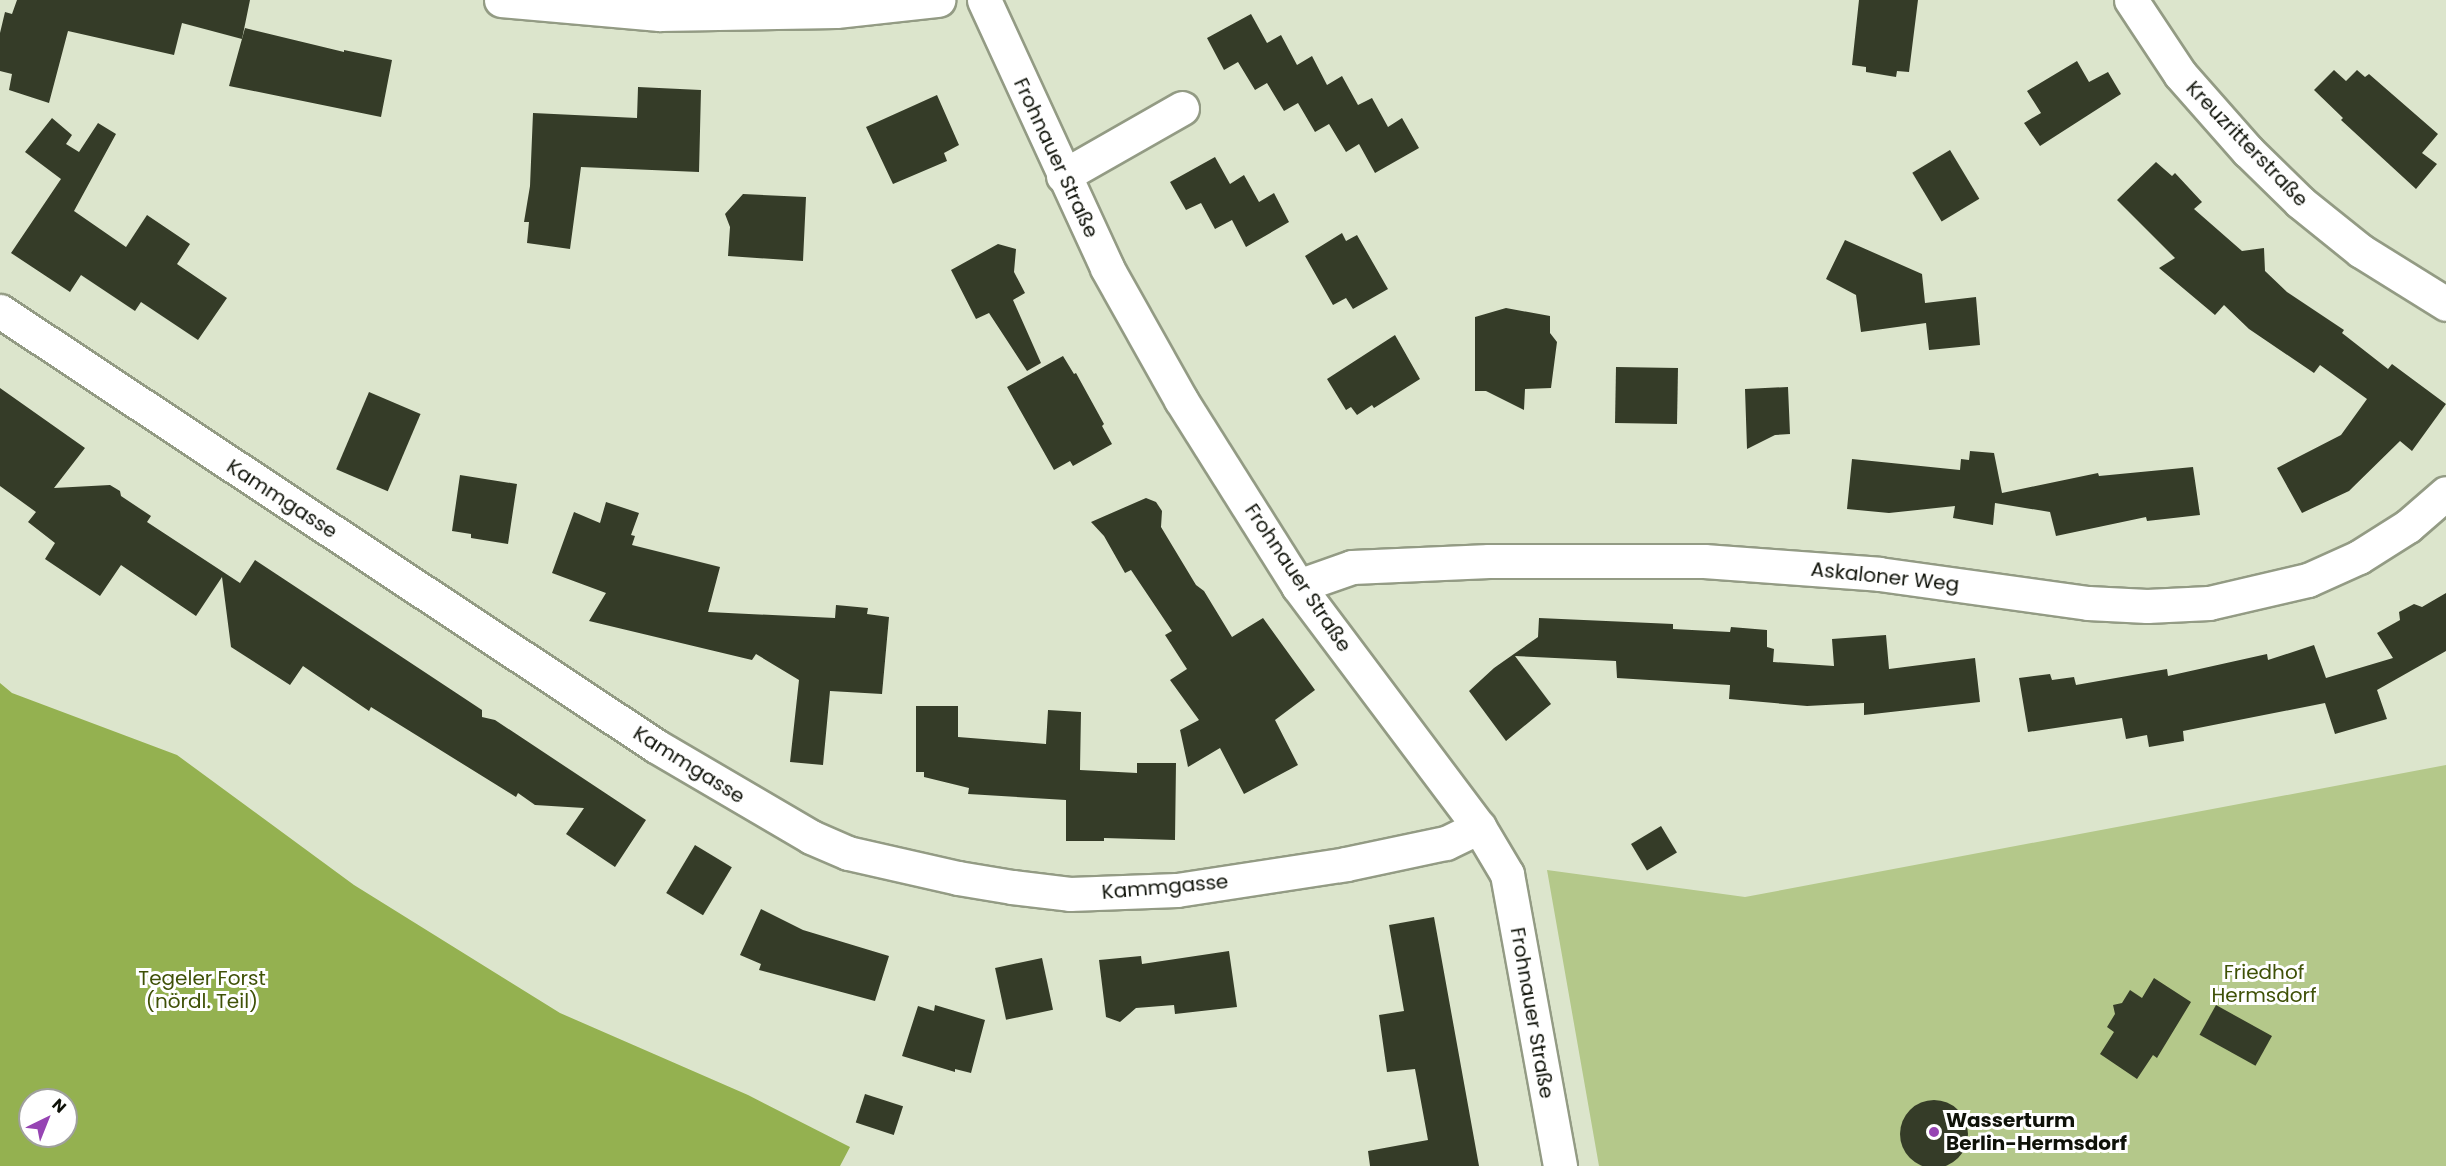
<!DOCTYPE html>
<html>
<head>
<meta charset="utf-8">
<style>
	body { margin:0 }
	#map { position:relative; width:2446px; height:1166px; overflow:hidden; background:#dce5cc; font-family:Poppins,sans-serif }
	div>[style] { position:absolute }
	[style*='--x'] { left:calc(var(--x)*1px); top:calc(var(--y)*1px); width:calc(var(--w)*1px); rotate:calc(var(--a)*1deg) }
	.green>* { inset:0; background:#b4c88a }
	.forest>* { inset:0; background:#94b150 }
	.building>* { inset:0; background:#353c28; transform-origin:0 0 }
	.round { border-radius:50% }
	.roads { filter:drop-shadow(2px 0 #939b84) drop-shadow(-2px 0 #939b84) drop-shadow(0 2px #939b84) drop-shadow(0 -2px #939b84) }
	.minor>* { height:33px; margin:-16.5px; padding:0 16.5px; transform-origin:16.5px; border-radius:16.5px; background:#fff }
	.dots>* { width:16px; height:16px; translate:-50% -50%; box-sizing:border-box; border:3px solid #fff; border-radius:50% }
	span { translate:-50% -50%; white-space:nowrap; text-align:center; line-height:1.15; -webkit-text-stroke:6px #fff; paint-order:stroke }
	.street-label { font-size:20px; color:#0f1209 }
	.park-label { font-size:20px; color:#3f5107 }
	.poi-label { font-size:20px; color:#0f1209; font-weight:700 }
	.left { translate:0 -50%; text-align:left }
	.north { position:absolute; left:18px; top:1088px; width:60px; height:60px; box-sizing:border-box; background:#fff; border:2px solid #9fa09d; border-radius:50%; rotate:43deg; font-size:16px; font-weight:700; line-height:24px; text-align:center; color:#0f1209 }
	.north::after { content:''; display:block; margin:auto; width:21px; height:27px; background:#9644b3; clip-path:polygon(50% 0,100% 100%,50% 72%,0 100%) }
</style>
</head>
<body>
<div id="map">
	<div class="green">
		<div style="clip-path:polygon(2446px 765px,2446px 1166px,1599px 1166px,1547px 870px,1745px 897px)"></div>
	</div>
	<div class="forest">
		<div style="clip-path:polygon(evenodd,0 683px,12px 693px,177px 755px,354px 885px,560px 1013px,748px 1095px,850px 1147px,840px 1166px,0 1166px,0 683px,30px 1100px,66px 1100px,66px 1136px,30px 1136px,30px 1100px)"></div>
	</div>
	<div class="building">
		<div style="clip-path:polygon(17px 0,250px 0,242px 39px,182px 23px,174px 55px,68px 31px,49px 103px,9px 90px,12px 74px,0 71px,0 33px,5px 12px,12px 14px)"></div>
		<div style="clip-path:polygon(1859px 0,1918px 0,1909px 72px,1897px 71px,1896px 77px,1866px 72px,1866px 67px,1852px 65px)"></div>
		<div style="clip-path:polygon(1251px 14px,1267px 43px,1281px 35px,1297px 65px,1312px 56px,1327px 85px,1342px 76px,1358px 105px,1372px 98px,1388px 127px,1402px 118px,1419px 148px,1375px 173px,1359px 144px,1346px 152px,1329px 124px,1315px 132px,1298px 103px,1284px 111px,1267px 83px,1255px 90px,1238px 62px,1224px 70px,1207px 38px)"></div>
		<div style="clip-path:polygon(245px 28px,344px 52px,344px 50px,392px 60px,381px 117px,229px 86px)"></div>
		<div style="clip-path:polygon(2077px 61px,2089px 82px,2108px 72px,2121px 94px,2040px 146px,2024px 123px,2041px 113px,2027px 91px)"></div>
		<div style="clip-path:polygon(2334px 70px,2346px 81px,2357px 70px,2365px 77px,2369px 74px,2438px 134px,2422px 153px,2437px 164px,2416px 189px,2341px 120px,2343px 118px,2314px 90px)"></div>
		<div style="clip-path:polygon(638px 87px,701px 90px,699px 172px,581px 167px,570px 249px,527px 243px,529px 222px,524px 222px,530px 186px,533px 113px,637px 118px)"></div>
		<div style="clip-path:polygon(937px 95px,959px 145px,944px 153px,947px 161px,893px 184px,866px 127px)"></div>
		<div style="clip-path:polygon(52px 118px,72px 135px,66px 144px,79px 152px,98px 123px,116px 134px,74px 211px,126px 247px,147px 215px,190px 244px,177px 264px,227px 298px,198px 340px,141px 302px,135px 311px,81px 275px,70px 292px,11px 253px,61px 179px,25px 152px)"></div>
		<div style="left:1950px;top:150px;width:57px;height:44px;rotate:59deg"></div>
		<div style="clip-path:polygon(1215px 157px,1230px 184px,1244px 175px,1259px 202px,1274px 193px,1289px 222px,1246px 247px,1232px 220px,1215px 229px,1201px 203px,1186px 210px,1170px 182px)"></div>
		<div style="clip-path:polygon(2156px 162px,2172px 176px,2175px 173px,2202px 202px,2194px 209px,2242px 251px,2264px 248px,2265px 271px,2287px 292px,2344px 330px,2342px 333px,2388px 369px,2392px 364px,2446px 404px,2412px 451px,2400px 441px,2349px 491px,2302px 513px,2277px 468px,2341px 435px,2367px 399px,2320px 365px,2314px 373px,2249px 329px,2224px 305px,2215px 315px,2159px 268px,2175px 258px,2117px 200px)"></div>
		<div style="clip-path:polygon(743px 194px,806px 197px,803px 261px,728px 256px,730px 227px,725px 214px)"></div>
		<div style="clip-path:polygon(1342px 233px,1346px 241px,1357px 235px,1388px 289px,1353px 309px,1346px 298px,1333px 305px,1305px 256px)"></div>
		<div style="clip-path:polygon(1845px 240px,1922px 274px,1925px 303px,1976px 297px,1980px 345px,1929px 350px,1926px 323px,1861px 332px,1856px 295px,1826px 279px)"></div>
		<div style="clip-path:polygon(998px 244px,1016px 249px,1014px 272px,1025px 293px,1013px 300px,1041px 363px,1027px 371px,989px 313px,976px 319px,951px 270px)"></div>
		<div style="clip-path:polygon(1506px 308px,1550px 316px,1550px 333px,1557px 342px,1551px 388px,1525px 389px,1524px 410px,1486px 391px,1475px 391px,1475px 317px)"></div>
		<div style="clip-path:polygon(1395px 335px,1420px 379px,1374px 408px,1372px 405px,1357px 415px,1351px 407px,1346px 410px,1327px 379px)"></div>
		<div style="clip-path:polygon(1063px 356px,1074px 374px,1076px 373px,1104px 424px,1102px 426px,1112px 444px,1073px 466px,1070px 461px,1054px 470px,1007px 387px)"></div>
		<div style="left:1616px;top:367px;width:62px;height:56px;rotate:1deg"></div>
		<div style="clip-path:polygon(1788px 387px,1790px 434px,1775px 435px,1747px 449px,1745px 389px)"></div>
		<div style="clip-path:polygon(0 388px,85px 448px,54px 488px,110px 485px,120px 491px,121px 496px,151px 516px,147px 522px,240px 583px,255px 560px,482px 710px,482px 717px,495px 720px,646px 820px,615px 867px,566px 834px,584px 808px,535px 805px,518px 793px,516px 797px,371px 707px,369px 711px,303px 666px,290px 685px,231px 647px,222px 577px,196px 616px,121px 565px,100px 596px,45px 559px,55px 543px,28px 522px,36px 512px,0 486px)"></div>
		<div style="left:369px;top:392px;width:56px;height:84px;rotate:23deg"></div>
		<div style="clip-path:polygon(1970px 451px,1994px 453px,2002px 493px,2098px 473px,2099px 476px,2193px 467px,2200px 515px,2147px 521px,2146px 517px,2056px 536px,2050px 512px,1995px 503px,1993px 525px,1953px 518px,1955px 506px,1889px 513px,1847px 509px,1852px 459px,1960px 470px,1961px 459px,1969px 460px)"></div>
		<div style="clip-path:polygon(460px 475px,517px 484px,508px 544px,471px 538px,471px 534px,452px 531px)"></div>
		<div style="clip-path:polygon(1146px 498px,1156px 502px,1162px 511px,1161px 527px,1196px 585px,1204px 591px,1232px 637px,1263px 618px,1315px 690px,1275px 720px,1298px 765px,1244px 794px,1220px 748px,1188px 767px,1180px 730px,1199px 720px,1170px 680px,1187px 669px,1165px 635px,1172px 631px,1131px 570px,1125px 573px,1104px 536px,1091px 522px)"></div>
		<div style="clip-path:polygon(606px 502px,639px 513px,631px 535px,635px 536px,632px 545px,720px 567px,708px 612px,835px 618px,836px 605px,868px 608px,867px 614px,889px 617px,882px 694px,830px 691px,823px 765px,790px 762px,799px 680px,756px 654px,752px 660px,589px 621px,606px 593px,552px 573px,574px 512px,600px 523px)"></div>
		<div style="clip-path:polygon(2446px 593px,2446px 651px,2377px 690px,2387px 719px,2335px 734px,2325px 703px,2183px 731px,2184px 741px,2149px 747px,2147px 735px,2126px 739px,2122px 718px,2028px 732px,2019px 678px,2050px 674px,2052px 680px,2074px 677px,2076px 685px,2167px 669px,2168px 676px,2267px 654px,2268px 660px,2314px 645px,2326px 678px,2393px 658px,2377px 633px,2400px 620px,2399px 612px,2414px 604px,2422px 607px)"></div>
		<div style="clip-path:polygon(1539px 618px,1673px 624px,1673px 629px,1730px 632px,1731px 627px,1767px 630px,1767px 647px,1774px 649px,1773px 662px,1834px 666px,1832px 639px,1886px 635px,1889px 669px,1975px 658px,1980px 702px,1864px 715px,1864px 703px,1807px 706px,1729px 699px,1730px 685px,1617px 678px,1616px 661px,1515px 656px,1551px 704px,1506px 741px,1469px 691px,1494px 668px,1538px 637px)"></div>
		<div style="clip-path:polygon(916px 706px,958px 706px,958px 737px,1046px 744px,1048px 710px,1081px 712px,1080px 770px,1137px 773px,1137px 763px,1176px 763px,1175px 840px,1104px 838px,1104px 841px,1066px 841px,1066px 800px,968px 794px,969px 788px,924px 777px,924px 772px,916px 772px)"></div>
		<div style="left:1661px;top:826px;width:31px;height:35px;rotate:59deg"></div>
		<div style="left:695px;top:845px;width:43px;height:56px;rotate:31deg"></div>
		<div style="clip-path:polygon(761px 909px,803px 930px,889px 956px,875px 1001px,759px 970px,761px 964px,740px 955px)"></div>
		<div style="clip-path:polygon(1434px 917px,1479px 1166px,1370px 1166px,1368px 1151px,1428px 1140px,1415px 1069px,1387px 1072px,1379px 1015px,1404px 1011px,1389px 925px)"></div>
		<div style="clip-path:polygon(1229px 951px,1237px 1007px,1175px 1014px,1174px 1005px,1136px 1008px,1120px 1022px,1106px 1017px,1099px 960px,1141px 956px,1142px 964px)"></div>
		<div style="left:1042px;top:958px;width:53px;height:48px;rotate:78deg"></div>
		<div style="clip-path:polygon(2154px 978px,2191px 1002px,2157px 1058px,2153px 1055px,2137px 1079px,2100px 1054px,2114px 1032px,2107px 1027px,2115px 1014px,2113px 1005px,2122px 1003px,2130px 990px,2142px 998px)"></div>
		<div style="clip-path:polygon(935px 1005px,985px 1020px,971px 1073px,955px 1069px,955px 1072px,902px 1056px,918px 1006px,934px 1011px)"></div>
		<div style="left:2216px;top:1005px;width:64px;height:34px;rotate:29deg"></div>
		<div style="left:865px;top:1094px;width:40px;height:30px;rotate:18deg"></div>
		<div class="round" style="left:1900px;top:1100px;width:68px;height:68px"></div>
	</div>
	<div class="roads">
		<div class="minor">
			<div style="--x:501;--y:0;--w:159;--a:5.1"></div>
			<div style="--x:659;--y:14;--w:177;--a:-1"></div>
			<div style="--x:836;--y:11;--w:103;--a:-6.2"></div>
			<div style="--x:984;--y:0;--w:295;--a:65.3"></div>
			<div style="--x:1107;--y:268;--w:151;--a:60.7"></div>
			<div style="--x:1181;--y:400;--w:220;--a:57.8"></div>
			<div style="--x:1298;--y:586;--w:301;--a:53.1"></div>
			<div style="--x:1479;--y:827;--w:55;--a:59.2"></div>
			<div style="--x:1507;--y:874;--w:297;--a:79.7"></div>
			<div style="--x:2131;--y:0;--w:89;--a:56.5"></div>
			<div style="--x:2180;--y:74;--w:103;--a:48.6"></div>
			<div style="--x:2248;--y:151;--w:73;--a:44.4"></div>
			<div style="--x:2300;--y:202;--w:78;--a:38.8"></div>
			<div style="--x:2361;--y:251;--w:100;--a:31.9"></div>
			<div style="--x:1063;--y:176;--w:137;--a:-29.7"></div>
			<div style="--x:0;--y:311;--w:787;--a:33.55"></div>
			<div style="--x:656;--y:746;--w:180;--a:30.4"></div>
			<div style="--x:811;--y:837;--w:40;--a:23.4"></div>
			<div style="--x:848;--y:853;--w:113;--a:12.8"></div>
			<div style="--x:958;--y:878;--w:55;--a:9.5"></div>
			<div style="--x:1012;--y:887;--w:58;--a:6.9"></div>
			<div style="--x:1070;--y:894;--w:107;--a:-2.1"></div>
			<div style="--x:1177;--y:890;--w:171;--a:-8.7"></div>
			<div style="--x:1346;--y:864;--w:102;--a:-11.9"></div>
			<div style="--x:1446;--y:843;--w:37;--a:-26"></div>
			<div style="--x:1298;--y:586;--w:57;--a:-19.4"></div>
			<div style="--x:1352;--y:567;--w:137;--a:-2.5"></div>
			<div style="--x:1489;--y:561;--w:215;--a:0"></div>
			<div style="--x:1704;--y:561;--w:175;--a:4.2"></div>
			<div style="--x:1879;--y:574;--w:211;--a:7.9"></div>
			<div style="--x:2088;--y:603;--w:59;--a:2.9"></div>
			<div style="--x:2147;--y:606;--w:62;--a:-2.8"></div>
			<div style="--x:2209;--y:603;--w:102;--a:-13.1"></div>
			<div style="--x:2308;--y:580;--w:56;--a:-24.3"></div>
			<div style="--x:2359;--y:557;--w:58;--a:-32.3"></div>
			<div style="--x:2408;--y:526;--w:50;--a:-41"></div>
		</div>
	</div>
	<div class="dots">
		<div style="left:1934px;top:1132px;background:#9644b3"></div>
	</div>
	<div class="street-label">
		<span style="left:2247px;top:144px;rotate:46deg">Kreuzritterstraße</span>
		<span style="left:1056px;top:158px;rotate:65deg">Frohnauer Straße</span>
		<span style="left:282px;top:499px;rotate:33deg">Kammgasse</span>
		<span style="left:1885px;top:577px;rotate:6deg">Askaloner Weg</span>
		<span style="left:1298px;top:578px;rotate:56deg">Frohnauer Straße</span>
		<span style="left:689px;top:765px;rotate:32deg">Kammgasse</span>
		<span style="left:1165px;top:887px;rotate:-5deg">Kammgasse</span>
		<span style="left:1532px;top:1013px;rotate:80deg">Frohnauer Straße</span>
	</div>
	<div class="park-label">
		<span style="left:2264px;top:984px">Friedhof<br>Hermsdorf</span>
		<span style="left:202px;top:990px">Tegeler Forst<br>(nördl. Teil)</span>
	</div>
	<div class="poi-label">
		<span class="left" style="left:1946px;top:1132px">Wasserturm<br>Berlin-Hermsdorf</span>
	</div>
	<div class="north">N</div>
</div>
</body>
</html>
